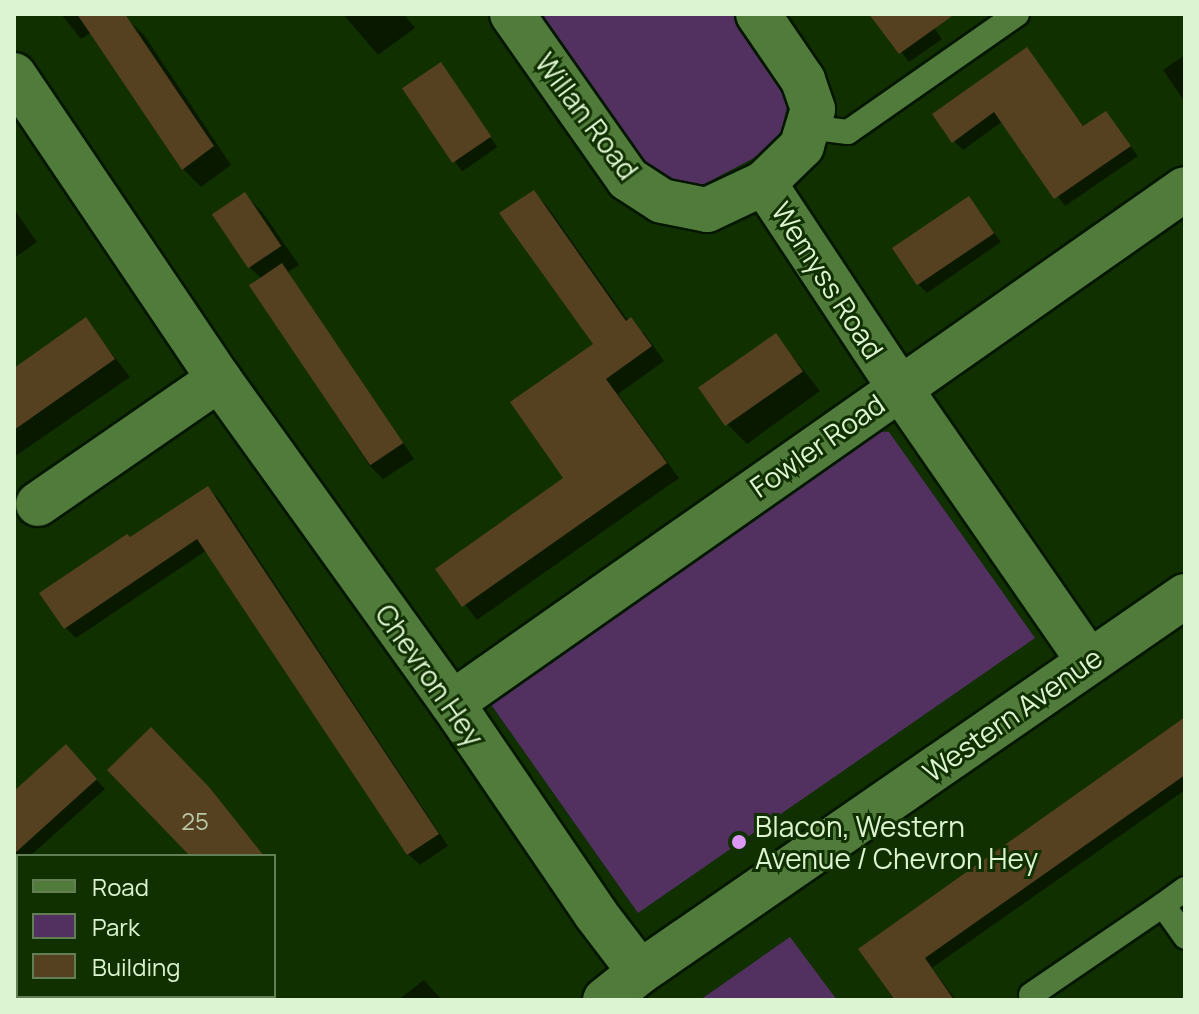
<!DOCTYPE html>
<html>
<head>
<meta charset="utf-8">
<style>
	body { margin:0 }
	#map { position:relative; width:1199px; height:1014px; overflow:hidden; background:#113000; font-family:Manrope,sans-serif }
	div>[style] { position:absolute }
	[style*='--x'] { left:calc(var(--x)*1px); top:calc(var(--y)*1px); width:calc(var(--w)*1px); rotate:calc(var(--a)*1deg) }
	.green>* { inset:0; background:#52305f }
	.shadow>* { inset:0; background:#0007; transform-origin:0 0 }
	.building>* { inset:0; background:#554020; transform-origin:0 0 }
	.roads { filter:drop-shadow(2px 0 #031600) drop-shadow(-2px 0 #031600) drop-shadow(0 2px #031600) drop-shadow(0 -2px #031600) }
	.lane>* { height:24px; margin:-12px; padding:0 12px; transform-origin:12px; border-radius:12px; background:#507b3b }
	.street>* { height:44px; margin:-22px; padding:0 22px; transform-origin:22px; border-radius:22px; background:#507b3b }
	.secondary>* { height:44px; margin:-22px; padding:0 22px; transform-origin:22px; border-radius:22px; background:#507b3b }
	.dots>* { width:22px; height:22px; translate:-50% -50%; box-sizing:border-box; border:4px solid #113000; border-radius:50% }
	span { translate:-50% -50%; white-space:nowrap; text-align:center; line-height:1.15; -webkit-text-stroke:6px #113000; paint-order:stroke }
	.number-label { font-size:24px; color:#bac7a5 }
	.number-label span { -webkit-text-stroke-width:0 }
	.street-label { font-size:28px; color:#dcf4d1 }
	.poi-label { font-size:28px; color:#dcf4d1 }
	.left { translate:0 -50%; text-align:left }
	.frame { position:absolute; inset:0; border:16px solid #dcf4d1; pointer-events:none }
	.legend { position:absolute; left:16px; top:854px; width:260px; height:144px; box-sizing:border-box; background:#113000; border:2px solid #627e54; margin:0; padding:10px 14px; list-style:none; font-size:24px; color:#dcf4d1 }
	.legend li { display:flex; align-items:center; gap:16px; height:40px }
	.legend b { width:40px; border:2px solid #627e54 }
</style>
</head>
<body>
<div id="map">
	<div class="green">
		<div style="clip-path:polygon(529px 14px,741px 14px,791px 87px,780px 139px,752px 159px,689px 192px,650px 169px)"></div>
		<div style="clip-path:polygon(863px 430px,889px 432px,1035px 638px,638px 913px,485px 696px)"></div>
		<div style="clip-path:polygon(790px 937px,837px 1000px,700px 1000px)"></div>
	</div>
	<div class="shadow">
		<div style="clip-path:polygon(61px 14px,109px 14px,112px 19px,81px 39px)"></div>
		<div style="clip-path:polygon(343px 14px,404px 14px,415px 28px,378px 55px)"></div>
		<div style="clip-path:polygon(872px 14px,924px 14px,942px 39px,909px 62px)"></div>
		<div style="clip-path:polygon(125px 17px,144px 35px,231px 165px,201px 187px,183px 169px)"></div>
		<div style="clip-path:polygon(1026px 49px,1085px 128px,1106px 113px,1138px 156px,1065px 206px,1003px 121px,963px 150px,954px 141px)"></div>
		<div style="clip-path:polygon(1185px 55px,1185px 102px,1163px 70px)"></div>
		<div style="left:440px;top:65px;width:100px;height:43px;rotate:55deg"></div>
		<div style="clip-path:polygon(533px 192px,547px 206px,629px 322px,645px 334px,664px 361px,618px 394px,679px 478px,477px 620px,438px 569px,566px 478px,596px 345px)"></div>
		<div style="clip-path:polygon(245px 194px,263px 213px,299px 265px,288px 272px,414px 459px,383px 479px,369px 465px,251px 285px,261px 278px,249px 267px)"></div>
		<div style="clip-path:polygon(969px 199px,1001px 242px,927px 293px,918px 284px)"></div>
		<div style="clip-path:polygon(14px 209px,37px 242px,14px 258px)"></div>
		<div style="clip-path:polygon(86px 320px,130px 377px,14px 457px,14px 381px)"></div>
		<div style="clip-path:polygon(776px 335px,820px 391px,747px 444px,728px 425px)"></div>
		<div style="clip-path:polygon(208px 488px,219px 499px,448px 846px,420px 865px,408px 854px,207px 550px,76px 638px,65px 627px,130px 539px)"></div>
		<div style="clip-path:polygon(1185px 720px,1185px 790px,932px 968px,956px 1000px,898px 1000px,861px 949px)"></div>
		<div style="clip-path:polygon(75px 756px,105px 789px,30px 856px,18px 856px,18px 867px,14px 870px,14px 794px)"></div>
		<div style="clip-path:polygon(424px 980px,442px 1000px,398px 1000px)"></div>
		<div style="left:104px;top:996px;width:84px;height:6px"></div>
	</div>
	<div class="building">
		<div style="clip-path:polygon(77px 14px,125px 14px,214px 146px,182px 170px)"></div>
		<div style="clip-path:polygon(869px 14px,955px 14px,899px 54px)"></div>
		<div style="clip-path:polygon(1027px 47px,1083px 126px,1106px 111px,1131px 146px,1054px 199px,994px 112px,952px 143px,932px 114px)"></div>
		<div style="left:441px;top:62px;width:90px;height:47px;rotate:56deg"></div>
		<div style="clip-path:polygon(534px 190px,626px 321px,631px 317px,652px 346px,606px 379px,667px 463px,462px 607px,435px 569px,563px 478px,510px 402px,593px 344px,499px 213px)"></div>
		<div style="left:245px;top:192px;width:65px;height:40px;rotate:56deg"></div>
		<div style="left:969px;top:196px;width:45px;height:93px;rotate:56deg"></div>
		<div style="left:282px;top:263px;width:217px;height:40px;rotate:56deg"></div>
		<div style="clip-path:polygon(86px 317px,115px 359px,14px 430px,14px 368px)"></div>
		<div style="left:776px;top:333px;width:47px;height:95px;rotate:55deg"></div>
		<div style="clip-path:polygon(208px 486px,439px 834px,407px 855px,197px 539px,64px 629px,39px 593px,127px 534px,130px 537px)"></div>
		<div style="clip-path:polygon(1185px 717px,1185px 775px,925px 958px,954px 1000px,895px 1000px,858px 949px)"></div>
		<div style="clip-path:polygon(151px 727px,209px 787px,264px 856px,190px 856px,107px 770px)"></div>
		<div style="clip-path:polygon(66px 744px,97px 779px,14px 854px,14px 791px)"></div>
	</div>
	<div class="roads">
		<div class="lane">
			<div style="--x:807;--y:127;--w:41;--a:7"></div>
			<div style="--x:848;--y:132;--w:206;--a:-34.9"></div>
			<div style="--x:1185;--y:889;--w:27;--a:144"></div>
			<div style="--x:1163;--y:905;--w:39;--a:55"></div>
			<div style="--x:1031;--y:995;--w:160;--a:-34.3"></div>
		</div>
		<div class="street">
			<div style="--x:512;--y:14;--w:202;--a:54.9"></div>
			<div style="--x:628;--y:179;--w:40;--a:32.9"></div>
			<div style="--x:662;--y:201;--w:46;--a:11.3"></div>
			<div style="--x:707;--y:210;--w:63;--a:-25.3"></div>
			<div style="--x:758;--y:14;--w:80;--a:55.7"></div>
			<div style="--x:803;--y:80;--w:31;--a:71"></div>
			<div style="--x:813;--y:109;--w:39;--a:107"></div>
			<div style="--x:802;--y:146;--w:53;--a:135.8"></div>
			<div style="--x:764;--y:183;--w:245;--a:56.5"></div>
			<div style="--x:899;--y:387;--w:333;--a:55.3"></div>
			<div style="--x:14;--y:75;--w:367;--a:56"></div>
			<div style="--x:219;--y:379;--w:399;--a:54.3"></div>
			<div style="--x:452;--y:703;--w:254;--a:55.7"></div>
			<div style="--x:595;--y:913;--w:74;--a:52.7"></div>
			<div style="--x:38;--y:504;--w:220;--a:-34.6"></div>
			<div style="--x:452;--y:703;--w:895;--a:-35.04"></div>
			<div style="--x:14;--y:964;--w:5;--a:-37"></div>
		</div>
		<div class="secondary">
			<div style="--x:605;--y:1000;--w:45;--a:-38.7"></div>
			<div style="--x:640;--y:972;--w:662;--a:-34.6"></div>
		</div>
	</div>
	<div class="dots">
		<div style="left:739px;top:842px;background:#db99f5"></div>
	</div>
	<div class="number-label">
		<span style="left:195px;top:821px">25</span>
	</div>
	<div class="street-label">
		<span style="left:587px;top:116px;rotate:53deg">Willan Road</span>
		<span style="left:828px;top:280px;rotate:57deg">Wemyss Road</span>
		<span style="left:817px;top:445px;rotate:-35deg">Fowler Road</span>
		<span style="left:430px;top:675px;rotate:55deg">Chevron Hey</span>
		<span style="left:1012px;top:714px;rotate:-35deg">Western Avenue</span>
	</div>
	<div class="poi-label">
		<span class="left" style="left:755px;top:842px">Blacon, Western<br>Avenue / Chevron Hey</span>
	</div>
	<div class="frame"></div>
	<ul class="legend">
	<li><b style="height:10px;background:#507b3b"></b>Road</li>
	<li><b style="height:22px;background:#52305f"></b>Park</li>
	<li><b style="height:22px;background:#554020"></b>Building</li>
	</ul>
</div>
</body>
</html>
